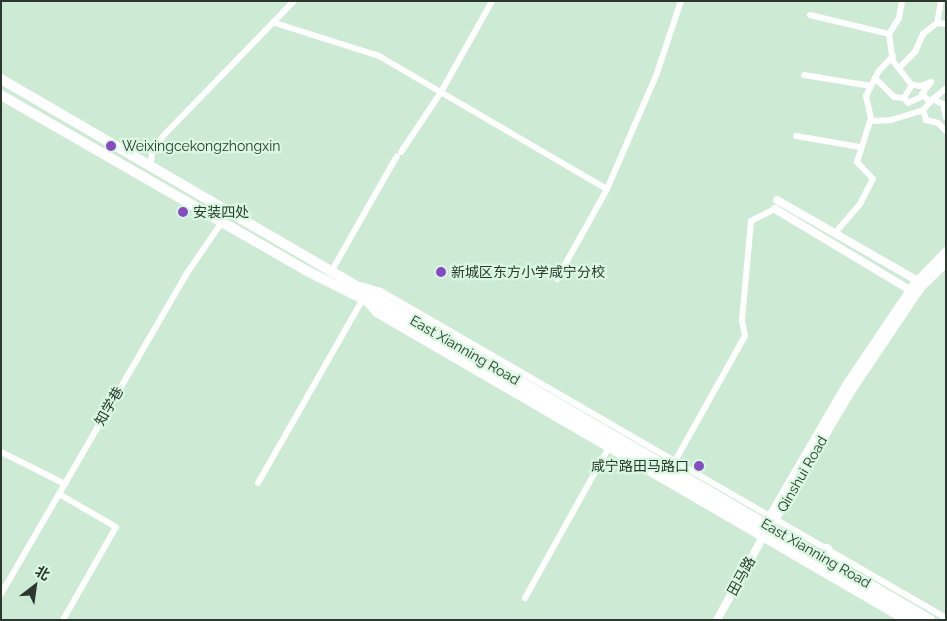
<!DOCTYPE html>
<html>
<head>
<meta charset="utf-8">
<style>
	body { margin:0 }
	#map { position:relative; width:947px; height:621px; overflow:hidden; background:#ccead4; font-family:Raleway,"Noto Sans SC",sans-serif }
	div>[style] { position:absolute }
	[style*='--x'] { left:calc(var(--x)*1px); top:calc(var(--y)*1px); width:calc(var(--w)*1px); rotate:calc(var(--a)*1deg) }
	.minor>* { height:6px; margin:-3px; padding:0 3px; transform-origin:3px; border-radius:3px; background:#fff }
	.tertiary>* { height:8px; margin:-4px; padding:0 4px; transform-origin:4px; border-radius:4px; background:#fff }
	.secondary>* { height:9px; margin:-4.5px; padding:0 4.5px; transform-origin:4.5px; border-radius:4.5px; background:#fff }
	.primary>* { height:10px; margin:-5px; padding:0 5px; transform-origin:5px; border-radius:5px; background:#fff }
	.dots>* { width:14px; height:14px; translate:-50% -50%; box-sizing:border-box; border:2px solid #d9f8e1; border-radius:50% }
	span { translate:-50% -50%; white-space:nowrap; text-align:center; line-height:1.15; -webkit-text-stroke:4.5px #d9f8e1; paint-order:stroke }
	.poi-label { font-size:14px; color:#2c382f }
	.left { translate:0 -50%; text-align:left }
	.right { translate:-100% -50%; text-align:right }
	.street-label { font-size:14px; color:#2c382f }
	.frame { position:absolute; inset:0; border:2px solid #2c382f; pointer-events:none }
	.north { position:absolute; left:10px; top:561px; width:50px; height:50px; -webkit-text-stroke:4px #d9f8e1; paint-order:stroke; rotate:30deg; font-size:14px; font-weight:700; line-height:20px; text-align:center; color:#2c382f }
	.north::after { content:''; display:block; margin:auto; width:18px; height:22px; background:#2c382f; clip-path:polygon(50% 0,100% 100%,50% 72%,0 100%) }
</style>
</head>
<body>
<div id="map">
	<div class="minor">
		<div style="--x:902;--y:1;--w:17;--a:100"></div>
		<div style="--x:899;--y:18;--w:19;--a:122"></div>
		<div style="--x:889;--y:34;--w:27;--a:82"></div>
		<div style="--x:893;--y:61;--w:31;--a:52"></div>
		<div style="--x:912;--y:85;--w:9;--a:6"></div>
		<div style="--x:921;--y:86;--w:11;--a:-22"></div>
		<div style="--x:931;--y:82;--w:15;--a:127"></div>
		<div style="--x:922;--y:94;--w:10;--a:45"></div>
		<div style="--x:941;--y:1;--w:22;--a:100"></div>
		<div style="--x:937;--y:23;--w:9;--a:6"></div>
		<div style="--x:810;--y:15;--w:81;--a:13.5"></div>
		<div style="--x:275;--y:23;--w:109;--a:17.6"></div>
		<div style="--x:379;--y:56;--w:264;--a:30.3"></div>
		<div style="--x:899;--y:68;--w:23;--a:-45"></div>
		<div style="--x:915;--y:52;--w:20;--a:-66"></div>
		<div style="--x:923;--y:34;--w:18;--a:-38"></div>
		<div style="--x:804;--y:75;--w:68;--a:9.3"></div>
		<div style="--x:875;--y:78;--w:27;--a:45"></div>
		<div style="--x:894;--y:97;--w:10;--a:6"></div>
		<div style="--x:912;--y:85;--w:15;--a:122"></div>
		<div style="--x:904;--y:98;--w:6;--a:51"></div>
		<div style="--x:908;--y:103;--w:17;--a:-25"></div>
		<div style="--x:945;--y:89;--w:16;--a:140"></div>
		<div style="--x:933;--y:99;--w:11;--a:27"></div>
		<div style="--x:943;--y:104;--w:14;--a:78"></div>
		<div style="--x:933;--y:99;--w:15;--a:132"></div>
		<div style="--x:923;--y:110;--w:10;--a:73"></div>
		<div style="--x:926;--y:120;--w:12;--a:14"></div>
		<div style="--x:938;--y:123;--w:11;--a:45"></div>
		<div style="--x:871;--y:121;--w:20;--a:-3"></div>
		<div style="--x:891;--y:120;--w:34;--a:-17"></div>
		<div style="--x:796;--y:136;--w:65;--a:9.8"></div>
		<div style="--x:401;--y:152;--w:72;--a:-56.3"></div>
		<div style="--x:441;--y:92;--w:104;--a:-60.7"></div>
		<div style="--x:150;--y:167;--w:18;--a:-81"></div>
		<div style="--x:153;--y:149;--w:19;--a:-51"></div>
		<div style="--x:165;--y:134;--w:185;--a:-45.9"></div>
		<div style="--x:835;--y:233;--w:38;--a:-49"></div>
		<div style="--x:860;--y:204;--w:28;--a:-63"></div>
		<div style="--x:873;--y:179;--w:23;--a:-133"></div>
		<div style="--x:857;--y:162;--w:46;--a:-72.3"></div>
		<div style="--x:871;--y:118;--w:23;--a:-103"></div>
		<div style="--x:866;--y:96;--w:27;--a:-63"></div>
		<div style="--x:878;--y:72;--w:22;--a:-47"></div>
		<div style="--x:331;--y:272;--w:133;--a:-60.4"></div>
		<div style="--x:557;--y:279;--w:103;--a:-60.9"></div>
		<div style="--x:607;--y:189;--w:123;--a:-66.6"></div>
		<div style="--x:656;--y:76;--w:79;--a:-71.6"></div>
		<div style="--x:361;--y:285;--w:21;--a:17"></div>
		<div style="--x:381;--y:291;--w:653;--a:30.06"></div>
		<div style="--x:1;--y:452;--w:72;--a:26.6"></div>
		<div style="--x:675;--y:461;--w:143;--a:-60.8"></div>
		<div style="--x:745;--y:336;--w:16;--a:-101"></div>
		<div style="--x:742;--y:320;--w:99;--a:-84.8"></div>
		<div style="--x:751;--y:221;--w:27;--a:-27"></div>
		<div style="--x:258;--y:483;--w:212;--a:-60.3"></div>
		<div style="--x:363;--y:299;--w:20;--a:49"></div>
		<div style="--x:376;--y:314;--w:609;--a:30.14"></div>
		<div style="--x:59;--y:494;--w:66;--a:30.1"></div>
		<div style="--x:116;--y:527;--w:107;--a:119.7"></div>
		<div style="--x:1;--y:594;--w:371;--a:-59.9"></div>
		<div style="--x:187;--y:273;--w:62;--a:-55.5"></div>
		<div style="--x:525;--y:598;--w:171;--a:-60.9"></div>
	</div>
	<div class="tertiary">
		<div style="--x:777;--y:200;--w:163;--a:29.9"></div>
		<div style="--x:775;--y:209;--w:157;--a:31"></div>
		<div style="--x:717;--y:620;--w:99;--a:-61.1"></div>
	</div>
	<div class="secondary">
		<div style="--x:765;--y:530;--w:6;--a:-90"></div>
		<div style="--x:765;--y:524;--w:163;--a:-59.8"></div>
		<div style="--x:847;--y:383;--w:118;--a:-56"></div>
		<div style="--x:913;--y:285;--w:47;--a:-45.9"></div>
		<div style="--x:767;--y:531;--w:166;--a:-59.3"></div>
		<div style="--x:852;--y:388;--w:122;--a:-56"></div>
		<div style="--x:920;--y:287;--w:36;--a:-44"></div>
	</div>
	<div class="primary">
		<div style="--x:1;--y:79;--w:1075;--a:30.21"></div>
		<div style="--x:1;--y:95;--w:351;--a:29.9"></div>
		<div style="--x:305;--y:270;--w:65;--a:26.6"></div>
		<div style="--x:363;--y:299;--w:638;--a:30.22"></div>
		<div style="--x:827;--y:549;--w:19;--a:55"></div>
	</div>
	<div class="dots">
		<div style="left:111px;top:146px;background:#864bc1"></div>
		<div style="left:183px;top:212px;background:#864bc1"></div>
		<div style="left:441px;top:272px;background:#864bc1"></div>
		<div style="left:699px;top:466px;background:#864bc1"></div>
	</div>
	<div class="poi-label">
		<span class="left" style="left:122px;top:146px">Weixingcekongzhongxin</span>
		<span class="left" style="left:193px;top:212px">安装四处</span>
		<span class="left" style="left:451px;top:272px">新城区东方小学咸宁分校</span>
		<span class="right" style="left:689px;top:466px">咸宁路田马路口</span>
	</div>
	<div class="street-label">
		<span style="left:465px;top:350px;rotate:30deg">East Xianning Road</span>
		<span style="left:109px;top:406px;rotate:-60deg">知学巷</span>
		<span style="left:802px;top:474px;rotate:-60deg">Qinshui Road</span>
		<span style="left:816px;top:553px;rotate:30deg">East Xianning Road</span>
		<span style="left:741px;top:576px;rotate:-61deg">田马路</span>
	</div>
	<div class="frame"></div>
	<div class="north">北</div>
</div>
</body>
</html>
